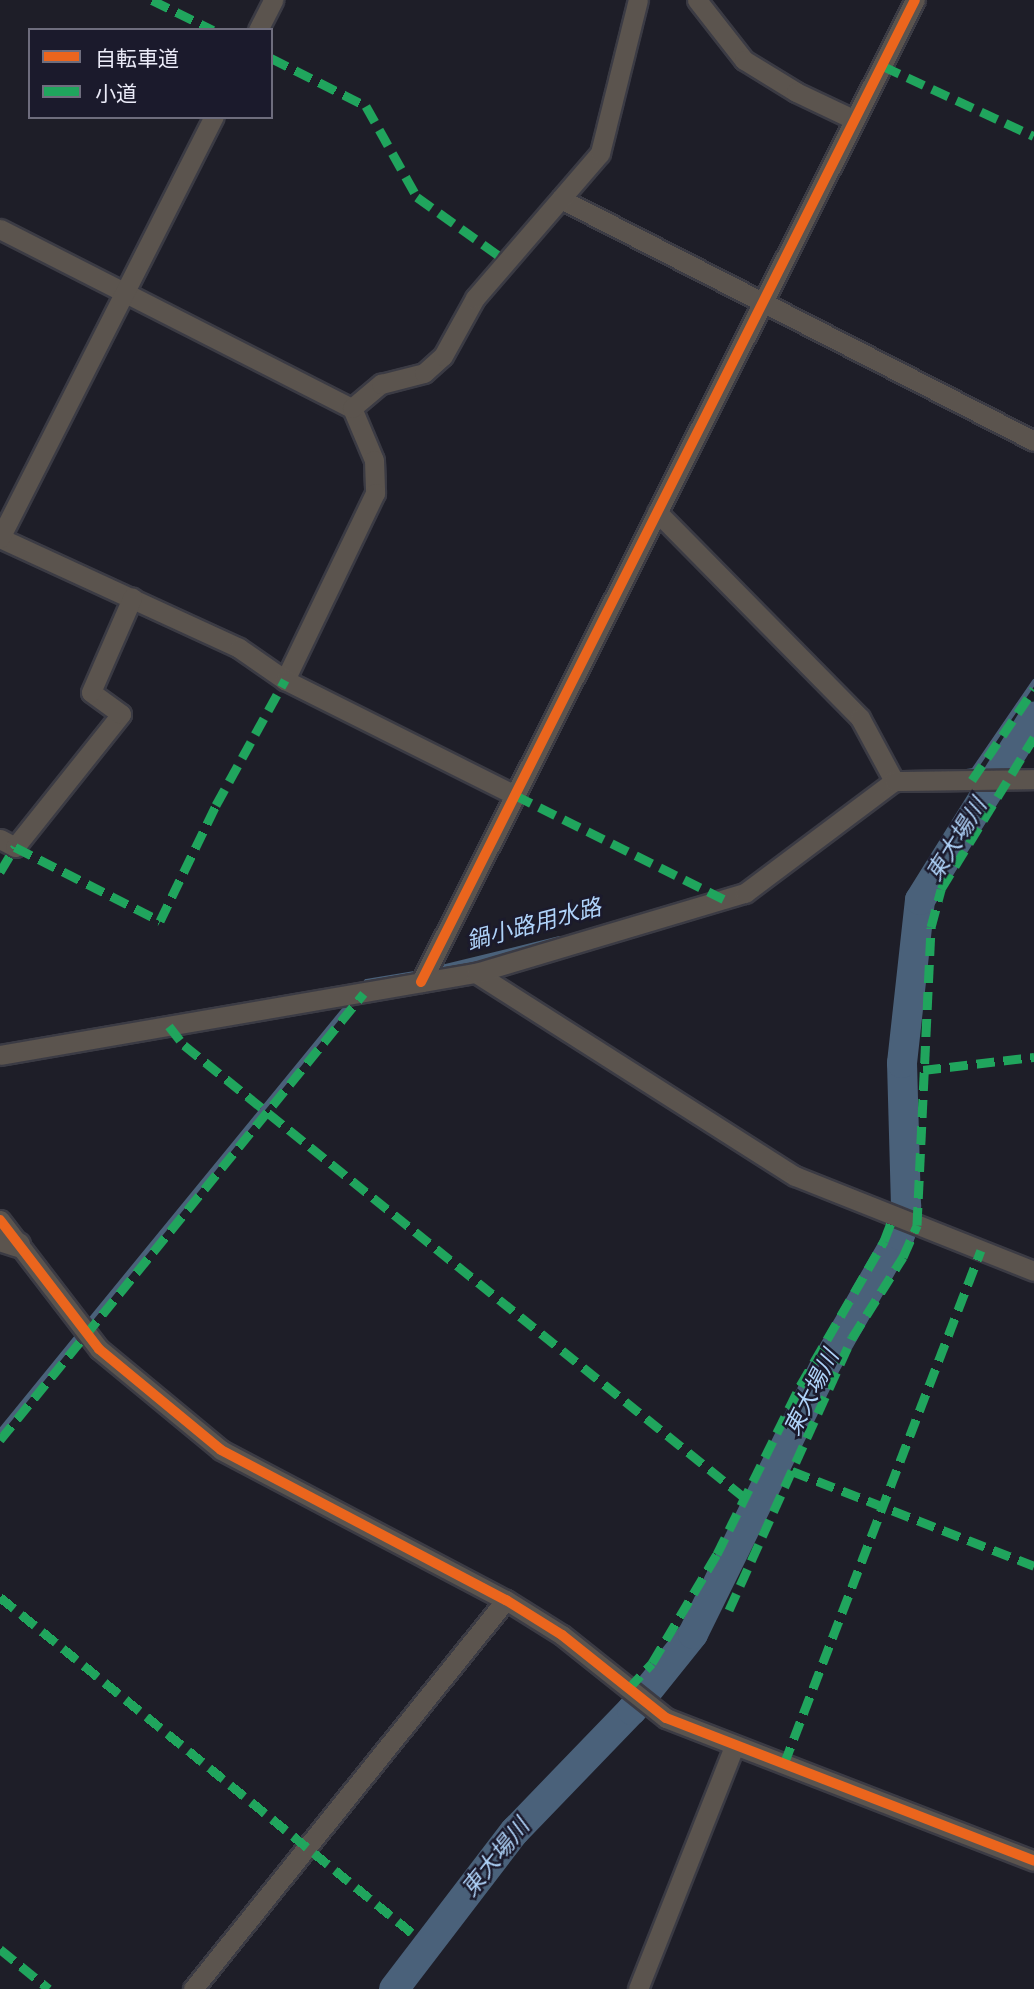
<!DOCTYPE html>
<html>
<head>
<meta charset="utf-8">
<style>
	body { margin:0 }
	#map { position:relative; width:1034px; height:1989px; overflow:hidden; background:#1e1e28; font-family:"Roboto Condensed","Noto Sans JP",sans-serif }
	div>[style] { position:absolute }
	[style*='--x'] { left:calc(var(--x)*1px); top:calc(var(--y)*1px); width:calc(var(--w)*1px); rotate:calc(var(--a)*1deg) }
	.stream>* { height:5px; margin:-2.5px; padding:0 2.5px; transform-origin:2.5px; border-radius:2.5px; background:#4a617a }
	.river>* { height:30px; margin:-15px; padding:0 15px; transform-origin:15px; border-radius:15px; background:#4a617a }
	.roads { filter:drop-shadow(2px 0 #3b3b44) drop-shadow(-2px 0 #3b3b44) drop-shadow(0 2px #3b3b44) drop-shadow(0 -2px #3b3b44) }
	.minor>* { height:19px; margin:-9.5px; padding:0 9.5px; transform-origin:9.5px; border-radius:9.5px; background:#5b544e }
	.tertiary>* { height:24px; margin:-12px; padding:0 12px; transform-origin:12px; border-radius:12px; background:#5b544e }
	.quiet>* { height:9px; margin-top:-4.5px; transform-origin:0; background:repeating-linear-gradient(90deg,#20a55d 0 18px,transparent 0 27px) }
	.cycleway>* { height:10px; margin:-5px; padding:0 5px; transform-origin:5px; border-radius:5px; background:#eb651d }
	span { translate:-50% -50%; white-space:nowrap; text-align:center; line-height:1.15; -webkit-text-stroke:5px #1b1a2c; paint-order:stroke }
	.water-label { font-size:23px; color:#afd3f9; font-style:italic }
	.legend { position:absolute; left:28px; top:28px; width:245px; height:91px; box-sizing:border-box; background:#1b1a2c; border:2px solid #6e6d7d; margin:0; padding:9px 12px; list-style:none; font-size:21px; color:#eaeaf7 }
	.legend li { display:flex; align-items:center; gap:14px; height:35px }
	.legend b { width:35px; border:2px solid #6e6d7d }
</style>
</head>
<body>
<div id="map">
	<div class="stream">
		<div style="--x:966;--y:771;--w:7;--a:-8"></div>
		<div style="--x:973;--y:770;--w:108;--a:-55.6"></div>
		<div style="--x:433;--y:969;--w:130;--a:-13.8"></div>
		<div style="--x:360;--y:988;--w:9;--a:-49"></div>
		<div style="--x:366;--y:981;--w:55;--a:-9.5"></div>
		<div style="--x:86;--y:1324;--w:417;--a:-50.7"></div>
		<div style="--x:0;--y:1430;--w:127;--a:-50.8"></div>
	</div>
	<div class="river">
		<div style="--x:394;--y:1989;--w:199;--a:-52.6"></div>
		<div style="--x:515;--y:1831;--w:168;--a:-46"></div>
		<div style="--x:632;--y:1710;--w:97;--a:-51.2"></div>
		<div style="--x:693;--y:1634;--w:301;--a:-63.8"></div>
		<div style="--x:826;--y:1364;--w:149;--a:-60.2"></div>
		<div style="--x:900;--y:1235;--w:30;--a:-78"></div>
		<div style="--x:906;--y:1206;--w:143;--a:-91.6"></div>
		<div style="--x:902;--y:1063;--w:164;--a:-83.7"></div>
		<div style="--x:920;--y:900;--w:216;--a:-58.1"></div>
	</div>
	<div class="roads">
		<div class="minor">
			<div style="--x:697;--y:0;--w:76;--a:51.9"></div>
			<div style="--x:744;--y:60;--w:61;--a:31.6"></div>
			<div style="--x:796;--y:92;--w:65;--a:25.4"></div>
			<div style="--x:258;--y:30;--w:34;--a:-63"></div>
			<div style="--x:561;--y:199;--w:531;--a:27.1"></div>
			<div style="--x:0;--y:229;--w:395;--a:27"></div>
			<div style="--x:352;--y:408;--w:56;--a:67.1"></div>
			<div style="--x:374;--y:460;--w:33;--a:88"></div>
			<div style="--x:375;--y:493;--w:208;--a:115.7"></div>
			<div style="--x:352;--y:408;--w:38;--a:-40"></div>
			<div style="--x:381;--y:384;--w:44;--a:-14.3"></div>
			<div style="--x:424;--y:373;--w:25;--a:-42"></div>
			<div style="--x:443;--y:356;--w:66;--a:-61.1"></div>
			<div style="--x:475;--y:298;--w:191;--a:-49.2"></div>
			<div style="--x:600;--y:153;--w:158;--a:-76.1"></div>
			<div style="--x:657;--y:512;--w:289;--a:45.4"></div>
			<div style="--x:860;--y:718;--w:72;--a:61.6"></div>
			<div style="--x:0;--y:538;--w:263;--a:24.7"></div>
			<div style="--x:239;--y:648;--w:56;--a:34.8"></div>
			<div style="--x:285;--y:680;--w:257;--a:26.6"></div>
			<div style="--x:0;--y:538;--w:472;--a:-63.1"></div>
			<div style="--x:0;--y:839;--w:17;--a:28"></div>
			<div style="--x:15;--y:847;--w:170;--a:-51.4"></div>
			<div style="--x:121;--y:714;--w:37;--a:-144"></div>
			<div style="--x:91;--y:692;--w:103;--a:-66.4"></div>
			<div style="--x:476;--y:973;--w:378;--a:32.5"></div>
			<div style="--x:795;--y:1176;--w:257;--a:21.7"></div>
			<div style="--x:421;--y:982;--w:1099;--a:-63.3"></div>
			<div style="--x:0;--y:1055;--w:483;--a:-9.8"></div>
			<div style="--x:476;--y:973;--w:281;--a:-16.6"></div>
			<div style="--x:745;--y:893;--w:186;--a:-36.9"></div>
			<div style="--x:894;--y:781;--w:140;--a:-0.8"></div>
			<div style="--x:0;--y:1220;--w:163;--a:52.5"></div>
			<div style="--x:99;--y:1349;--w:158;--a:39.6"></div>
			<div style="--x:221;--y:1450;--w:322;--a:27.8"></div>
			<div style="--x:506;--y:1600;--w:66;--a:32"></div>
			<div style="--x:562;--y:1635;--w:133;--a:38.6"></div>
			<div style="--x:666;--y:1718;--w:395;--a:21.2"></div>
			<div style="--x:193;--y:1989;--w:499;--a:-51.2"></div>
			<div style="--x:638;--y:1989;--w:261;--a:-68.4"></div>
		</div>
		<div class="tertiary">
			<div style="--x:0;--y:1239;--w:19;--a:18"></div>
		</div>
	</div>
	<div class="quiet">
		<div style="--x:152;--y:0;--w:68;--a:26.2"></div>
		<div style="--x:271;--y:58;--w:106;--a:26.8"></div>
		<div style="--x:366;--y:106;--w:104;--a:60.7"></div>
		<div style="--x:417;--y:197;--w:108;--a:35.6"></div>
		<div style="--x:883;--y:66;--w:166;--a:24.9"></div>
		<div style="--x:972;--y:780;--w:110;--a:-55.7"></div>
		<div style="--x:515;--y:795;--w:233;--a:26.5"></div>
		<div style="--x:0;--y:872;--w:29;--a:-59"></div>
		<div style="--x:15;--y:847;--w:163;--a:27"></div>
		<div style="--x:160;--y:921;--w:129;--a:-64.2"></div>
		<div style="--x:216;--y:805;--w:143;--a:-61.1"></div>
		<div style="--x:169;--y:1026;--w:24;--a:52"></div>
		<div style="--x:184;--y:1045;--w:721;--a:38.92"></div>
		<div style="--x:923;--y:1070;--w:112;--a:-6.7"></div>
		<div style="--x:0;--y:1440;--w:576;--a:-50.84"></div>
		<div style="--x:792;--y:1471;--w:260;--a:21.4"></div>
		<div style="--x:0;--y:1597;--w:538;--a:39.19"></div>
		<div style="--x:729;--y:1610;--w:299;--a:-65.7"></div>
		<div style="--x:852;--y:1338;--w:96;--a:-57.8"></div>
		<div style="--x:903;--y:1257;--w:35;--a:-66"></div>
		<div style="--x:917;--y:1225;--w:298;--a:-87.3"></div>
		<div style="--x:931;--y:927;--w:39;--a:-75"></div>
		<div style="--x:941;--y:889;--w:178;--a:-58.5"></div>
		<div style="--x:628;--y:1689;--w:35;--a:-47"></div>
		<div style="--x:652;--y:1663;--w:127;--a:-59.2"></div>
		<div style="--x:717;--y:1554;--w:187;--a:-63.7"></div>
		<div style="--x:800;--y:1386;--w:168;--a:-59.9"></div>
		<div style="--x:884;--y:1241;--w:26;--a:-69"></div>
		<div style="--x:784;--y:1764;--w:550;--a:-69.03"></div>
		<div style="--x:0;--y:1949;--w:63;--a:39.2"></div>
	</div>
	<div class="cycleway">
		<div style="--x:421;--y:982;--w:1099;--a:-63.3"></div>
		<div style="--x:0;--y:1220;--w:163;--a:52.5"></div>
		<div style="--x:99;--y:1349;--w:158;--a:39.6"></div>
		<div style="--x:221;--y:1450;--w:322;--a:27.8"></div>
		<div style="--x:506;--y:1600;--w:66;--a:32"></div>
		<div style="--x:562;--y:1635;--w:133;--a:38.6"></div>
		<div style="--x:666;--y:1718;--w:395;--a:21.2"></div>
	</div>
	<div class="water-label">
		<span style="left:957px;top:840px;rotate:-58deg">東大場川</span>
		<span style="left:534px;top:925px;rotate:-15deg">鍋小路用水路</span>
		<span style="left:812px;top:1393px;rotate:-63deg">東大場川</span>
		<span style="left:496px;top:1858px;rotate:-51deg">東大場川</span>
	</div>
	<ul class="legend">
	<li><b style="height:9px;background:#eb651d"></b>自転車道</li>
	<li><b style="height:9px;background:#20a55d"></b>小道</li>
	</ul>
</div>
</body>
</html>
